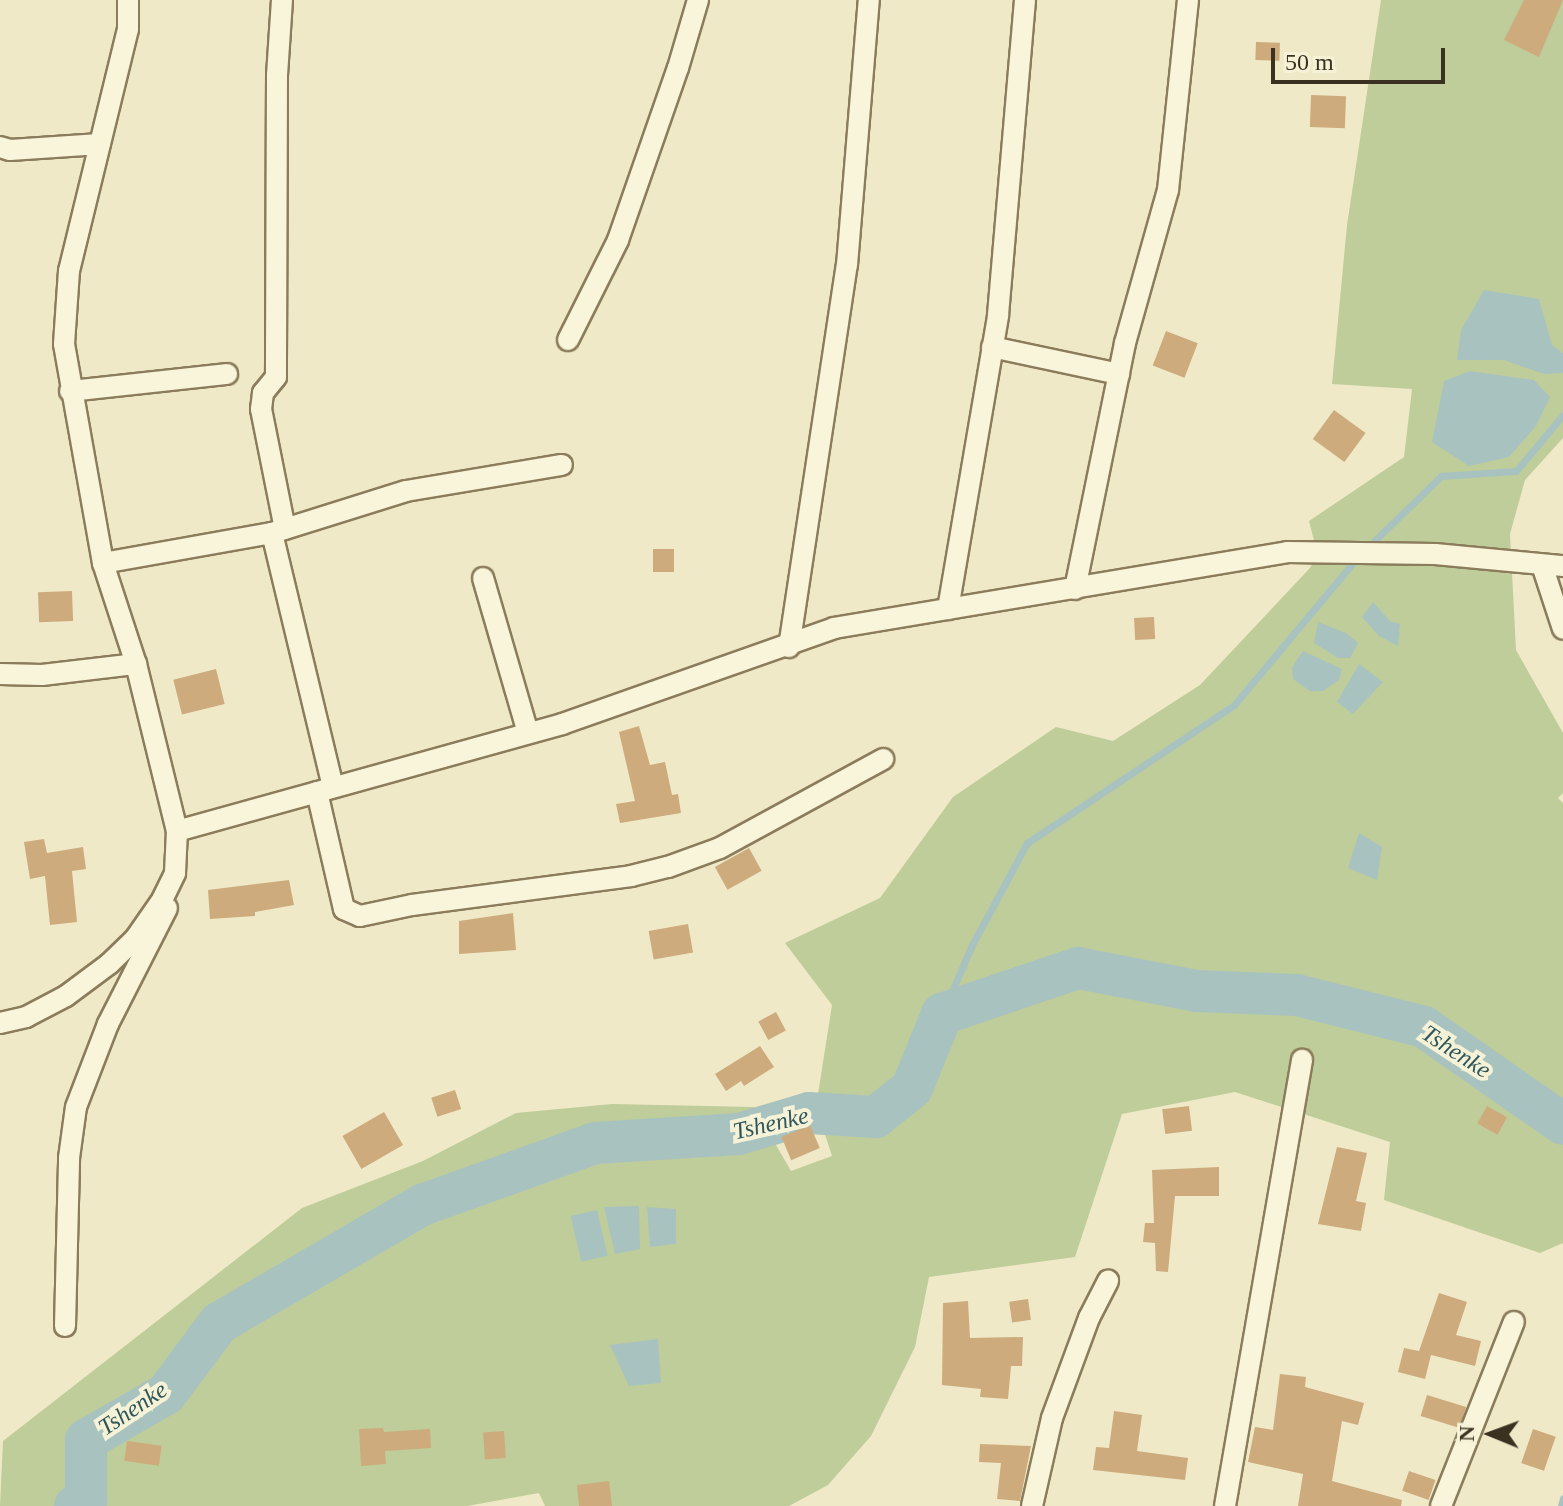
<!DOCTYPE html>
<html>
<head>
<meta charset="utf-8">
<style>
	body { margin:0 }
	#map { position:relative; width:1563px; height:1506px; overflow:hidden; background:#efe9c7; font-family:"Times New Roman",serif }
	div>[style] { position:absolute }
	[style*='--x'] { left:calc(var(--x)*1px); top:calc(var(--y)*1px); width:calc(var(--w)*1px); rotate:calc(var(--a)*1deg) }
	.green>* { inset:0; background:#bfcd9a }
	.water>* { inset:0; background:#a8c3bf; transform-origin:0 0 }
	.stream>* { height:7px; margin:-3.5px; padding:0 3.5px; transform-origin:3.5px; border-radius:3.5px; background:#a8c3bf }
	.river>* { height:42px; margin:-21px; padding:0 21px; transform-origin:21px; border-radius:21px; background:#a8c3bf }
	.building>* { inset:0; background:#cdab7d; transform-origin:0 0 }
	.roads { filter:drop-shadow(2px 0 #8b7c5c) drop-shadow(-2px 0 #8b7c5c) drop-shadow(0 2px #8b7c5c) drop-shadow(0 -2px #8b7c5c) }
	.street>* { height:20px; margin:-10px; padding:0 10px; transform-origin:10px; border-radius:10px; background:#f9f5da }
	span { translate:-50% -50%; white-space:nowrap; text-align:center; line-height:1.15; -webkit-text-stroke:8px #f6f2d7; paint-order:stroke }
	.water-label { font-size:24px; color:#2f575b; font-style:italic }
	.north { position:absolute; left:1451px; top:1394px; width:80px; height:80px; -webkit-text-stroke:6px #f6f2d7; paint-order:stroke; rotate:271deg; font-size:22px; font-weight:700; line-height:32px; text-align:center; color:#3b3120 }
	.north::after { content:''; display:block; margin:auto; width:28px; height:36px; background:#3b3120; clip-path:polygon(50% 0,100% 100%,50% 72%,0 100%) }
	.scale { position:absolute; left:1271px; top:48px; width:174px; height:36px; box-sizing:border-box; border:4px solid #3b3120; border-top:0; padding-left:10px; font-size:24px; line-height:28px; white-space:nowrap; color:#3b3120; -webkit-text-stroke:6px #f6f2d7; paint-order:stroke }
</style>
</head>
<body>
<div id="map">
	<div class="green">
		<div style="clip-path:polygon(1381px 0,1563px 0,1563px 438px,1525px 480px,1510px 534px,1516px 650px,1563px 733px,1563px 793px,1558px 798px,1563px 803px,1563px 1243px,1540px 1253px,1384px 1200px,1390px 1142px,1235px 1092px,1122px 1114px,1075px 1257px,929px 1277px,915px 1347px,871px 1436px,828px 1485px,789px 1506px,545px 1506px,539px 1493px,467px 1506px,0 1506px,3px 1441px,302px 1208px,423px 1161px,516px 1113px,612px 1104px,754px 1107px,791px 1171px,832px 1156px,816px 1107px,832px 1005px,785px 943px,880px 898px,953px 797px,1056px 727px,1113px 741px,1200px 685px,1309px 569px,1318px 556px,1309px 521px,1404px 457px,1412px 389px,1332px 384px,1347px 225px)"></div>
	</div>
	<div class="water">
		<div style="clip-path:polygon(1484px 290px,1539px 299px,1552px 345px,1563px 353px,1563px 373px,1544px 374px,1504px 360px,1457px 360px,1461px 330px)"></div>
		<div style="clip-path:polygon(1470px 371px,1534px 380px,1550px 397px,1536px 426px,1509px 457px,1469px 466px,1432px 442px,1444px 381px)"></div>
		<div style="clip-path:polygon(1373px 602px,1390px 621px,1400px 624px,1398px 646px,1379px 636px,1362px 617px)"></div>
		<div style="clip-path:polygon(1318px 622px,1346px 633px,1358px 643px,1350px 658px,1338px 658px,1314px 643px)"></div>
		<div style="clip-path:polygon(1303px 651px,1342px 669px,1339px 680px,1323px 691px,1310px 691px,1293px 679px,1292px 667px)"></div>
		<div style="clip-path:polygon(1359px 664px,1383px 682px,1353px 714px,1337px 702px)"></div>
		<div style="clip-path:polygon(1359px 833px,1382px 847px,1377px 880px,1348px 868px)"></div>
		<div style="clip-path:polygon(639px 1206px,640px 1249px,615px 1254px,604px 1207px)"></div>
		<div style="clip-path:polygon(647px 1207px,676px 1209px,676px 1244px,650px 1247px)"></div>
		<div style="left:597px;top:1210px;width:47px;height:27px;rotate:77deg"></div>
		<div style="clip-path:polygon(658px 1339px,661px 1383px,629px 1386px,610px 1345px)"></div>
	</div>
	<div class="stream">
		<div style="--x:1366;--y:549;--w:105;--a:-44.2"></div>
		<div style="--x:1441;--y:476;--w:75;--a:-3.8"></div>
		<div style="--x:1516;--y:471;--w:73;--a:-50"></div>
		<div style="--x:942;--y:1014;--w:75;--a:-66.5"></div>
		<div style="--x:972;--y:945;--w:116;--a:-61.7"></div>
		<div style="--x:1027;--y:843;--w:249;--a:-33.7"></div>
		<div style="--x:1234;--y:705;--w:192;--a:-50.1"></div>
		<div style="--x:1561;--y:1506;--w:8;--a:-76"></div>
	</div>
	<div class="river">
		<div style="--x:75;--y:1506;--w:13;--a:-29"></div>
		<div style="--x:86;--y:1500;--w:60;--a:-90"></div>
		<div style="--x:86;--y:1440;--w:92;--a:-29.9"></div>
		<div style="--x:166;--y:1394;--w:89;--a:-53.3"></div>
		<div style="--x:219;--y:1323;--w:235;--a:-30.2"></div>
		<div style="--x:422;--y:1205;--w:184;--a:-19.7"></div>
		<div style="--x:595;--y:1143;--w:144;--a:-3.6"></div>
		<div style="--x:739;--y:1134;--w:73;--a:-16.7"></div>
		<div style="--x:809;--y:1113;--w:67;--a:3.4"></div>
		<div style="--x:876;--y:1117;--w:46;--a:-38.9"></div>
		<div style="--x:912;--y:1088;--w:80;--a:-67.9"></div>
		<div style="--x:942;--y:1014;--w:144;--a:-18.7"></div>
		<div style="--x:1078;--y:968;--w:120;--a:11"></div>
		<div style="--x:1196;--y:991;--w:101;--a:2.3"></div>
		<div style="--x:1297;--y:995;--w:131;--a:14.1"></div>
		<div style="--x:1424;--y:1027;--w:169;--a:34.9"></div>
	</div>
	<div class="building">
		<div style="clip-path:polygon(1524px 0,1563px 0,1539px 57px,1504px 40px)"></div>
		<div style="left:1256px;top:42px;width:24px;height:18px;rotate:2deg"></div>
		<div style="left:1311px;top:95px;width:35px;height:32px;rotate:2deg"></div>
		<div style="left:1166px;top:331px;width:34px;height:37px;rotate:21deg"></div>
		<div style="left:1334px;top:410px;width:39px;height:36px;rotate:36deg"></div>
		<div style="left:653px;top:549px;width:21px;height:23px"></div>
		<div style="left:72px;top:591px;width:30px;height:34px;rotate:88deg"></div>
		<div style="left:1154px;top:617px;width:22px;height:20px;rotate:87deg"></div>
		<div style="left:216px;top:669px;width:36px;height:44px;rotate:76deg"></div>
		<div style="clip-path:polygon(639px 726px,650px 765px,665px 762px,672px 795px,678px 794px,681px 813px,620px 823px,616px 804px,635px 801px,619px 732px)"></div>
		<div style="clip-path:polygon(44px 839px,47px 853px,83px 847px,86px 869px,72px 871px,77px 922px,50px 925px,45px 876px,30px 879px,24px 842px)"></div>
		<div style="left:749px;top:848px;width:26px;height:39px;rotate:61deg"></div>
		<div style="clip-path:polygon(289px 880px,294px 905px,255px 912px,255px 916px,210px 919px,208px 890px)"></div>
		<div style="clip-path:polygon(513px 913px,516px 950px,459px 954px,459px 921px)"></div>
		<div style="left:688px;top:924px;width:29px;height:40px;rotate:80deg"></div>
		<div style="left:776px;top:1012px;width:21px;height:20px;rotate:62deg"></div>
		<div style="clip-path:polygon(760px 1046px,774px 1067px,744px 1086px,741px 1081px,726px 1091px,715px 1074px)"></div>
		<div style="left:455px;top:1090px;width:20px;height:25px;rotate:72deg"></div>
		<div style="left:1189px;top:1106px;width:25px;height:27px;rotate:83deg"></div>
		<div style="left:1487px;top:1106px;width:23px;height:20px;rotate:29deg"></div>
		<div style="left:384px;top:1112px;width:38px;height:48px;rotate:60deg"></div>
		<div style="left:810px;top:1125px;width:25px;height:31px;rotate:67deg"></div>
		<div style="clip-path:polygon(1337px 1147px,1367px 1153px,1356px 1201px,1366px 1203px,1361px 1231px,1318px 1224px)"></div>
		<div style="clip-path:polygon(1219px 1167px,1219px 1196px,1175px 1196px,1168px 1272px,1156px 1271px,1155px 1243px,1143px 1242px,1145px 1223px,1154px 1223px,1152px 1170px)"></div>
		<div style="clip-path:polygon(1439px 1293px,1467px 1302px,1456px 1335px,1481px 1341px,1475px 1366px,1431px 1355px,1425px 1379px,1398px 1372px,1404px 1348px,1419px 1351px)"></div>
		<div style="left:1028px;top:1299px;width:21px;height:19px;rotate:82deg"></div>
		<div style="clip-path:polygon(968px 1301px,970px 1338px,1023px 1337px,1022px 1366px,1011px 1366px,1008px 1399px,980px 1397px,981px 1389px,942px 1385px,943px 1303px)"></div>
		<div style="clip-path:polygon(1280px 1374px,1306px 1377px,1305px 1387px,1364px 1403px,1358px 1425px,1342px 1421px,1332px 1481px,1402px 1500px,1401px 1506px,1298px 1506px,1303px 1474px,1248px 1462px,1255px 1427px,1273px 1430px)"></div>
		<div style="left:1427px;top:1395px;width:41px;height:22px;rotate:17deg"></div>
		<div style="clip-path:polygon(1114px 1411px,1142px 1415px,1137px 1451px,1188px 1458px,1185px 1480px,1093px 1470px,1096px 1447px,1109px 1448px)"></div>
		<div style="clip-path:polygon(383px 1428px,384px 1432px,430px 1429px,431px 1448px,385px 1451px,386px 1464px,361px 1466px,359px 1429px)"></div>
		<div style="left:1533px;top:1429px;width:24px;height:36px;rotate:19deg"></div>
		<div style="left:504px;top:1431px;width:27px;height:21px;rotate:86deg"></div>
		<div style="left:127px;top:1441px;width:35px;height:20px;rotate:8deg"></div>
		<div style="clip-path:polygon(980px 1444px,1031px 1446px,1020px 1501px,997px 1499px,1001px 1463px,979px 1462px)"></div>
		<div style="left:1409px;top:1471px;width:28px;height:21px;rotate:19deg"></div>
		<div style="clip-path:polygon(609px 1481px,612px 1506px,579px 1506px,577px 1485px)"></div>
	</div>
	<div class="roads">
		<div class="street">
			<div style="--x:282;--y:0;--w:75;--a:93.8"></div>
			<div style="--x:277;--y:75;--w:302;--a:90.2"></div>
			<div style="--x:276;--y:377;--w:21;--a:129"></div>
			<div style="--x:263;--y:393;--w:16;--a:97"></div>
			<div style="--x:261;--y:409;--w:122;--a:78.7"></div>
			<div style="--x:0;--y:147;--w:10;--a:17"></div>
			<div style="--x:10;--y:150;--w:90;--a:-3.8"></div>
			<div style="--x:568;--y:340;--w:112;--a:-63.4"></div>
			<div style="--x:618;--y:240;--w:182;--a:-70.8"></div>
			<div style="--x:678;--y:68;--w:71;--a:-73.6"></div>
			<div style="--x:992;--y:347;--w:130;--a:12"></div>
			<div style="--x:70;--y:391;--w:158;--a:-6.2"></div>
			<div style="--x:272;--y:533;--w:261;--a:76.5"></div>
			<div style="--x:103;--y:563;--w:172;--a:-10.1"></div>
			<div style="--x:272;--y:533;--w:140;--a:-17.4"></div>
			<div style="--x:406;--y:491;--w:158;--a:-9.5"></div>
			<div style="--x:1542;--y:565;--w:67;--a:71.8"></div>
			<div style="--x:483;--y:578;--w:161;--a:73.8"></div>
			<div style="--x:1075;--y:589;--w:251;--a:-78.5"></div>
			<div style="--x:1125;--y:343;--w:159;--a:-74.3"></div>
			<div style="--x:1168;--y:190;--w:191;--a:-84"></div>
			<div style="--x:948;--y:609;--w:298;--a:-80.3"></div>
			<div style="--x:998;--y:315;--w:316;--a:-85.1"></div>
			<div style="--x:789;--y:647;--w:386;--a:-81.4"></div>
			<div style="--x:847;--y:265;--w:266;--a:-85.3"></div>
			<div style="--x:0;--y:674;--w:42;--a:1.4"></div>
			<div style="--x:42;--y:675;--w:95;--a:-6.7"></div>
			<div style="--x:317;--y:792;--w:120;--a:77"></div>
			<div style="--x:344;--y:909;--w:17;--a:24"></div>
			<div style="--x:360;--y:916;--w:53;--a:-11.9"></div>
			<div style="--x:412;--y:905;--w:221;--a:-7.5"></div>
			<div style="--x:631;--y:876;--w:38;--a:-14"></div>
			<div style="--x:668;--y:867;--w:55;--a:-20.1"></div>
			<div style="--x:720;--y:848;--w:186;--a:-28.6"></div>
			<div style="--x:177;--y:831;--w:400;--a:-15.5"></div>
			<div style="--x:562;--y:724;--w:288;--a:-19.4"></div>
			<div style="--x:834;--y:628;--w:459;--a:-9.5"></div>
			<div style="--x:1287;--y:552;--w:148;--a:0.8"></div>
			<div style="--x:1435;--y:554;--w:129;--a:5.4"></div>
			<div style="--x:0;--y:1023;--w:27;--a:-13"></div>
			<div style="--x:26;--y:1017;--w:45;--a:-27.7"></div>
			<div style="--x:66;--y:996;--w:54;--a:-36.7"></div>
			<div style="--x:109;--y:964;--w:36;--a:-44"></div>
			<div style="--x:135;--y:939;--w:47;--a:-55.3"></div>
			<div style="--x:162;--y:900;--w:30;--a:-64"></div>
			<div style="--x:175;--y:873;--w:42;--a:-87.3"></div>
			<div style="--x:177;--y:831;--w:172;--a:-103.8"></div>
			<div style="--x:136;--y:664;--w:106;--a:-108.1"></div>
			<div style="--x:103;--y:563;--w:222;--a:-100.1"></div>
			<div style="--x:64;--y:344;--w:73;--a:-86.1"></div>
			<div style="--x:69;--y:271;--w:249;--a:-76.3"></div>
			<div style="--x:128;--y:29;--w:29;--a:-90"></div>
			<div style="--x:65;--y:1326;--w:168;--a:-88.6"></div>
			<div style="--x:69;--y:1158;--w:51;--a:-82.2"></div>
			<div style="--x:76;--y:1107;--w:89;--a:-68.9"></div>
			<div style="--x:108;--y:1024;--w:130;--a:-63"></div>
			<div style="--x:1032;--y:1506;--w:90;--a:-77.2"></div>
			<div style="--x:1052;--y:1418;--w:107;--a:-69.7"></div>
			<div style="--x:1089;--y:1318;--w:42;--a:-62.8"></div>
			<div style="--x:1225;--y:1506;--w:453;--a:-80.2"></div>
			<div style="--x:1441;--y:1506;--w:198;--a:-68.4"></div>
		</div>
	</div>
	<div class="water-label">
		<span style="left:1456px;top:1052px;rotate:33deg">Tshenke</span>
		<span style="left:771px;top:1124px;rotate:-13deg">Tshenke</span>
		<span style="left:133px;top:1409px;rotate:-34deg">Tshenke</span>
	</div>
	<div class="north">N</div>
	<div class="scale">50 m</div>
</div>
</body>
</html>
